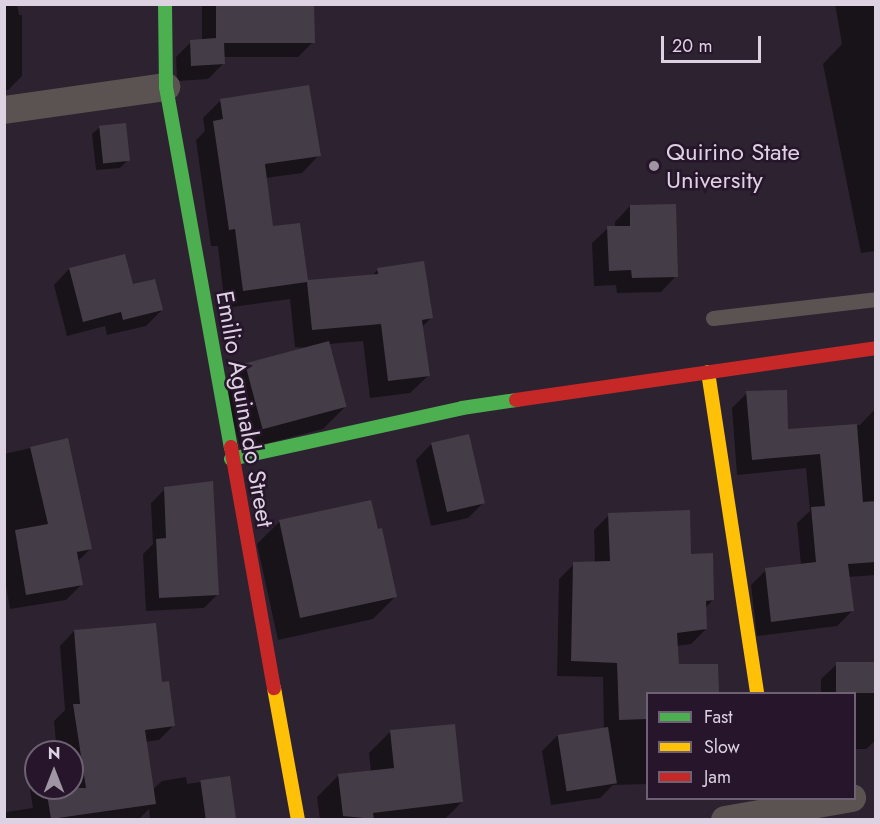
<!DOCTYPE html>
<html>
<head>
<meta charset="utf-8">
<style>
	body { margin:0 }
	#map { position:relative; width:880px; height:824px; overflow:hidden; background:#2d2330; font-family:Jost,sans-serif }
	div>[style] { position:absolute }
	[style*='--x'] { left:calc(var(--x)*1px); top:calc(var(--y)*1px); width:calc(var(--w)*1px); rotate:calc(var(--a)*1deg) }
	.shadow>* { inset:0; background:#0007 }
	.building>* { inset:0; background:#443c47; transform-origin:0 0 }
	.lane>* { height:15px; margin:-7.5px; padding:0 7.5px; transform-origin:7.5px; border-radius:7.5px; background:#5b5351 }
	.street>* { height:28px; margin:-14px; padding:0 14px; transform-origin:14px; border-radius:14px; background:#5b5351 }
	.fast>* { height:14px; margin:-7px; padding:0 7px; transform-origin:7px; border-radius:7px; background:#4caf50 }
	.slow>* { height:14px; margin:-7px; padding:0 7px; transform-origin:7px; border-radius:7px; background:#ffc107 }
	.jam>* { height:14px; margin:-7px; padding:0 7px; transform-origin:7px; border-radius:7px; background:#c62828 }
	.dots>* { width:16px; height:16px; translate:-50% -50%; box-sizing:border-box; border:3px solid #26152b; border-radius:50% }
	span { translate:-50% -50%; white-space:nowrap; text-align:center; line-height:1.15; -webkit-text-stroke:5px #26152b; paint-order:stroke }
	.poi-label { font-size:24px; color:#ddd2e1 }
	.left { translate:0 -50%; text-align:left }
	.street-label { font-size:24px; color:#ddd2e1 }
	.frame { position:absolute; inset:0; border:6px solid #ddd2e1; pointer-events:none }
	.legend { position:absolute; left:646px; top:692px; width:210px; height:108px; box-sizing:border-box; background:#26152b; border:2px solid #6f6174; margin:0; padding:8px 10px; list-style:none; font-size:18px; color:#ddd2e1 }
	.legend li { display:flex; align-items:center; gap:12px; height:30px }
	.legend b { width:30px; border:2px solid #6f6174 }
	.north { position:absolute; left:24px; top:740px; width:60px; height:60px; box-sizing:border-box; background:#26152b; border:2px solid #6f6174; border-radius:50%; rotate:0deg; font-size:16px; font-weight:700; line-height:24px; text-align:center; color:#ddd2e1 }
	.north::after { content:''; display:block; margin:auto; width:21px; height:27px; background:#9f95a3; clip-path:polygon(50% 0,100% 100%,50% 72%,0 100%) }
	.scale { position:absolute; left:661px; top:36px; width:100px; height:27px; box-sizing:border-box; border:3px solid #ddd2e1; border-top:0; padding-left:8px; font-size:18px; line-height:21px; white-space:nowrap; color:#ddd2e1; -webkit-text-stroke:4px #26152b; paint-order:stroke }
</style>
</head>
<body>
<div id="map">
	<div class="shadow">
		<div style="clip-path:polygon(4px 4px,17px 4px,19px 15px,22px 15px,22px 76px,8px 90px,4px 90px)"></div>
		<div style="clip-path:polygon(202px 4px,313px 4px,313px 42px,298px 57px,223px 57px,223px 64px,208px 79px,177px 81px,176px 57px,191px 42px,202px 41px)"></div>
		<div style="clip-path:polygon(835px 4px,876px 4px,876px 251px,861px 253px,823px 64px,842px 44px)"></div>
		<div style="clip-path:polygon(221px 100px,319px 155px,302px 173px,265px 178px,272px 228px,306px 281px,372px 276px,378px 269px,432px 317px,422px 327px,428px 376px,410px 393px,370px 398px,363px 341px,329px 344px,345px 407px,323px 429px,241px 450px,224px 386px,246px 364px,309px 348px,295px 347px,290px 299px,225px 308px,218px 246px,211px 246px,196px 140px,205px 131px,203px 118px)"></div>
		<div style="clip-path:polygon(100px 127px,128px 160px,120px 168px,96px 170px,92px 134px)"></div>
		<div style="clip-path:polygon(630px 206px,676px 276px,661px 292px,617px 293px,616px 285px,594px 286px,592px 243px,608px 228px,615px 227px,615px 222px)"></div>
		<div style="clip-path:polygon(69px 269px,132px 285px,162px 310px,146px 326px,107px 335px,105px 326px,67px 336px,54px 285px)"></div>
		<div style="clip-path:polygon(747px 393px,787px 430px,860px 425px,876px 408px,876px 575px,848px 577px,852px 611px,837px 626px,757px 636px,751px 585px,766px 570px,801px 565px,797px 523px,810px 511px,806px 468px,737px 475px,732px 408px)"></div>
		<div style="clip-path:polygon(66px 440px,91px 548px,77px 562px,81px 585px,66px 600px,10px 609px,4px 574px,4px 454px)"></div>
		<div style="clip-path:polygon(431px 444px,483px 503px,468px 518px,431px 526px,416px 460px)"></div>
		<div style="clip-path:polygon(165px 489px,218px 594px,204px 608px,146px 611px,143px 554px,153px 544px,151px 503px)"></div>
		<div style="clip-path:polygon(609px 515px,689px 556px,713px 600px,705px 608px,706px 629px,691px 644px,676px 646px,678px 666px,716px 665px,717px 694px,648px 694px,648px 784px,613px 785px,600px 798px,551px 805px,542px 751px,557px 736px,604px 729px,603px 677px,557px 676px,559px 579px,574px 564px,595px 563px,594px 530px)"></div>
		<div style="clip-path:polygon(279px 522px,396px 596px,373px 619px,278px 640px,257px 544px)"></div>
		<div style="clip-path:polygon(74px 631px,160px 683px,174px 725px,159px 740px,145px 742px,152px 790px,162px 781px,186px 777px,187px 784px,229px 778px,235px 820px,150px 820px,149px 809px,140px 818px,128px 820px,4px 820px,6px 812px,33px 808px,29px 783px,36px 776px,36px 788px,72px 788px,72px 752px,57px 752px,54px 721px,65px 710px,60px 646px)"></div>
		<div style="clip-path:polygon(876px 663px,876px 740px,866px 749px,854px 749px,854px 694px,821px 694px,821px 679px,837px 664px)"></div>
		<div style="clip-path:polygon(390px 732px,462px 802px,444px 820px,320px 820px,317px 797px,339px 775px,371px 772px,369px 753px)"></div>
	</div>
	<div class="building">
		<div style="clip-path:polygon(216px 4px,314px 4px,315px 43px,224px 43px,225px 64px,191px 66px,190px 40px,216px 38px)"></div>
		<div style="clip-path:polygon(309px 85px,321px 156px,265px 164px,273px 226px,300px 223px,308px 280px,378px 274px,377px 268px,424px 261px,433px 318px,422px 320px,430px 376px,388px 381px,381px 324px,312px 330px,307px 282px,243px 291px,235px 229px,229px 230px,213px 121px,223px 119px,220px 99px)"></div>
		<div style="left:126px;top:123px;width:38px;height:27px;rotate:84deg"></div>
		<div style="clip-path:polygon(676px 204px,678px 277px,632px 278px,631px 270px,609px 271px,607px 226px,630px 226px,630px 205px)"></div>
		<div style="clip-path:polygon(125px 254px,133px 284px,155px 279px,163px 310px,123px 320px,121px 312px,83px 322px,69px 268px)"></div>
		<div style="left:329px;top:341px;width:68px;height:87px;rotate:75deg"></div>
		<div style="clip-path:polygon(787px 390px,788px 429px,857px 424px,863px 502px,876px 501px,876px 562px,848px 564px,854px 611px,771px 622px,765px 568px,816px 562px,811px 507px,825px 506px,820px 454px,752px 460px,746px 391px)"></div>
		<div style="left:469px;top:434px;width:71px;height:39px;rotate:77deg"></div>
		<div style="clip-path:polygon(68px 438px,92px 549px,77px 552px,83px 585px,26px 595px,15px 530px,48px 524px,30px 447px)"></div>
		<div style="clip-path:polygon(213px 481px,219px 595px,159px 598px,156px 539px,166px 538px,164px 487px)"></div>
		<div style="clip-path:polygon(371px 500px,378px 529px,382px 528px,397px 597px,300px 618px,279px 520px)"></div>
		<div style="clip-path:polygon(690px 510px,691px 554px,713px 553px,714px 600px,706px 601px,707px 629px,677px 633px,679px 664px,718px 664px,719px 693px,648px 693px,648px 719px,619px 720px,617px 663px,571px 661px,573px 562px,610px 561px,608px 513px)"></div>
		<div style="clip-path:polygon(156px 623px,162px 682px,169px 681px,175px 726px,145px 730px,156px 804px,51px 819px,46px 788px,86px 788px,73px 704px,80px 704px,74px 630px)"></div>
		<div style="left:836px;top:662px;width:40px;height:31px"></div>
		<div style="clip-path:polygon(455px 724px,463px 802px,373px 813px,374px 819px,343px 816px,338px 774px,394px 768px,390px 730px)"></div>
		<div style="left:608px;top:727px;width:57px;height:51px;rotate:81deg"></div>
		<div style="left:230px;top:776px;width:43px;height:30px;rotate:82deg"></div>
	</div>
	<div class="lane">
		<div style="--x:713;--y:318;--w:164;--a:-6.6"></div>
	</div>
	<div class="street">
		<div style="--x:4;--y:110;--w:164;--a:-8.1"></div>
		<div style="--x:725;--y:820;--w:129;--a:-9.8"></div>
	</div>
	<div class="fast">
		<div style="--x:165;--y:4;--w:83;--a:89.3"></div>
		<div style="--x:166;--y:87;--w:366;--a:79.8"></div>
		<div style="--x:231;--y:459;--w:237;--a:-12.4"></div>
		<div style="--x:462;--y:408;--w:55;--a:-8.4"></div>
	</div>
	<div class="slow">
		<div style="--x:708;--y:372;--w:326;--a:81.3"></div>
		<div style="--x:274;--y:688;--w:134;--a:79.7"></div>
	</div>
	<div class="jam">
		<div style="--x:516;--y:400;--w:364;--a:-8.2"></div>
		<div style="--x:231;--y:447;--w:245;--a:79.9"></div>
	</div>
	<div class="dots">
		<div style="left:654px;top:166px;background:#9f95a3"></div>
	</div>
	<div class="poi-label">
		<span class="left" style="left:666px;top:166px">Quirino State<br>University</span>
	</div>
	<div class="street-label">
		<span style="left:245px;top:409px;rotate:80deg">Emilio Aguinaldo Street</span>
	</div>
	<div class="frame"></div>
	<ul class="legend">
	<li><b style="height:8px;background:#4caf50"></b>Fast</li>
	<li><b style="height:8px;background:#ffc107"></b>Slow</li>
	<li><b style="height:8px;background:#c62828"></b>Jam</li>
	</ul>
	<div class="north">N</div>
	<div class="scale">20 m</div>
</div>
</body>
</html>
